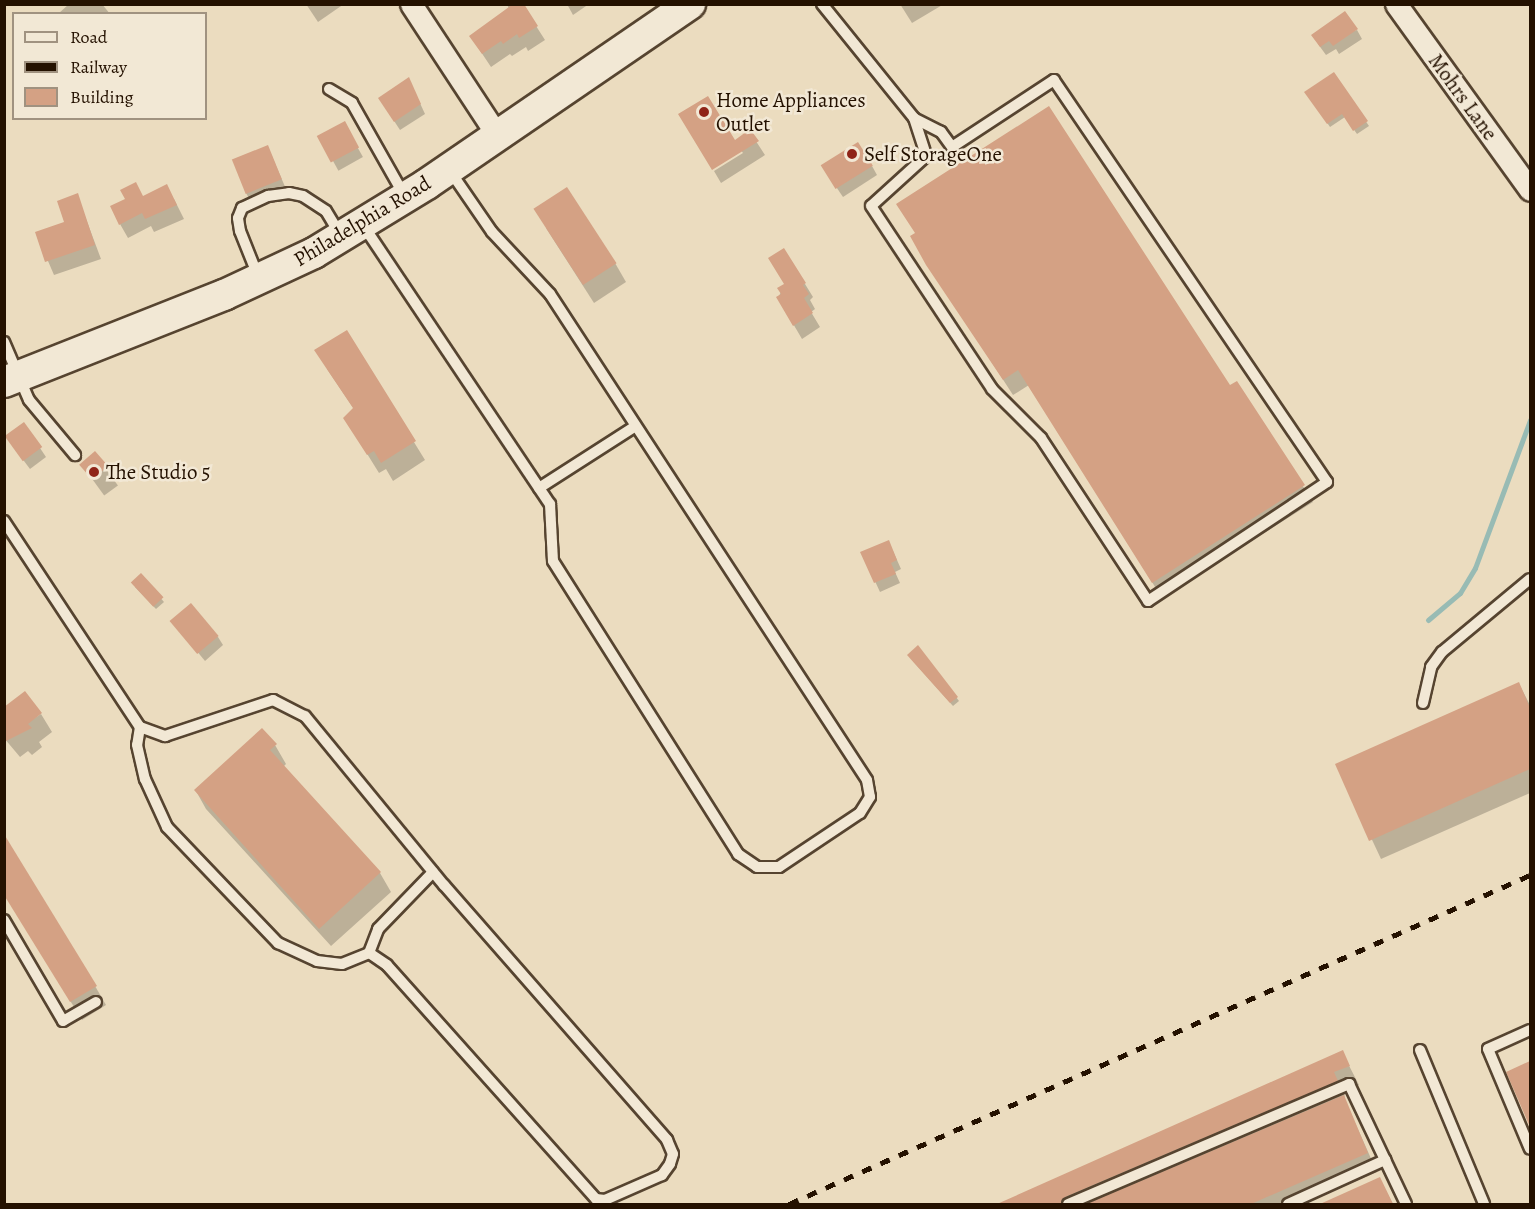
<!DOCTYPE html>
<html>
<head>
<meta charset="utf-8">
<style>
	body { margin:0 }
	#map { position:relative; width:1535px; height:1209px; overflow:hidden; background:#ebdcbf; font-family:Alegreya,serif }
	div>[style] { position:absolute }
	[style*='--x'] { left:calc(var(--x)*1px); top:calc(var(--y)*1px); width:calc(var(--w)*1px); rotate:calc(var(--a)*1deg) }
	.shadow>* { inset:0; background:#0003; transform-origin:0 0 }
	.stream>* { height:5px; margin:-2.5px; padding:0 2.5px; transform-origin:2.5px; border-radius:2.5px; background:#98bbb4 }
	.building>* { inset:0; background:#d4a184; transform-origin:0 0 }
	.roads { filter:drop-shadow(2px 0 #564430) drop-shadow(-2px 0 #564430) drop-shadow(0 2px #564430) drop-shadow(0 -2px #564430) }
	.service>* { height:10px; margin:-5px; padding:0 5px; transform-origin:5px; border-radius:5px; background:#f2e8d5 }
	.minor>* { height:21px; margin:-10.5px; padding:0 10.5px; transform-origin:10.5px; border-radius:10.5px; background:#f2e8d5 }
	.secondary>* { height:30px; margin:-15px; padding:0 15px; transform-origin:15px; border-radius:15px; background:#f2e8d5 }
	.rail>* { height:4.5px; margin-top:-2.25px; transform-origin:0; background:repeating-linear-gradient(90deg,#241100 0 10px,transparent 0 20px) }
	.dots>* { width:16px; height:16px; translate:-50% -50%; box-sizing:border-box; border:3px solid #f2e8d5; border-radius:50% }
	span { translate:-50% -50%; white-space:nowrap; text-align:center; line-height:1.15; -webkit-text-stroke:5px #f2e8d5; paint-order:stroke }
	.street-label { font-size:21px; color:#241100 }
	.poi-label { font-size:21px; color:#241100 }
	.left { translate:0 -50%; text-align:left }
	.frame { position:absolute; inset:0; border:6px solid #241100; pointer-events:none }
	.legend { position:absolute; left:12px; top:12px; width:195px; height:108px; box-sizing:border-box; background:#f2e8d5; border:2px solid #a09280; margin:0; padding:8px 10px; list-style:none; font-size:18px; color:#241100 }
	.legend li { display:flex; align-items:center; gap:12px; height:30px }
	.legend b { width:30px; border:2px solid #a09280 }
</style>
</head>
<body>
<div id="map">
	<div class="shadow">
		<div style="clip-path:polygon(69px 4px,102px 4px,110px 14px,58px 14px)"></div>
		<div style="clip-path:polygon(306px 4px,344px 4px,318px 22px)"></div>
		<div style="clip-path:polygon(507px 4px,522px 4px,545px 40px,528px 51px,526px 47px,512px 56px,510px 54px,491px 67px,471px 37px,509px 9px)"></div>
		<div style="clip-path:polygon(567px 4px,589px 4px,573px 15px)"></div>
		<div style="clip-path:polygon(900px 4px,944px 4px,912px 23px)"></div>
		<div style="clip-path:polygon(1357px 30px,1362px 39px,1339px 54px,1336px 49px,1326px 55px,1318px 44px)"></div>
		<div style="clip-path:polygon(1334px 74px,1369px 126px,1357px 134px,1345px 117px,1330px 127px,1309px 96px)"></div>
		<div style="clip-path:polygon(413px 88px,425px 114px,400px 130px,385px 107px)"></div>
		<div style="left:344px;top:123px;width:39px;height:28px;rotate:61deg"></div>
		<div style="clip-path:polygon(750px 132px,765px 155px,721px 183px,714px 171px,743px 153px,735px 142px)"></div>
		<div style="clip-path:polygon(268px 147px,286px 189px,251px 202px,246px 193px,251px 153px)"></div>
		<div style="clip-path:polygon(872px 166px,877px 175px,843px 197px,828px 175px)"></div>
		<div style="clip-path:polygon(77px 195px,101px 259px,54px 275px,36px 233px,66px 223px)"></div>
		<div style="clip-path:polygon(143px 198px,174px 199px,184px 219px,154px 232px,151px 226px,128px 238px,120px 224px)"></div>
		<div style="clip-path:polygon(546px 228px,615px 263px,626px 282px,594px 303px)"></div>
		<div style="clip-path:polygon(921px 253px,1230px 387px,1237px 383px,1313px 502px,1162px 598px,1029px 385px,1013px 395px)"></div>
		<div style="clip-path:polygon(785px 284px,805px 284px,813px 297px,810px 300px,815px 309px,811px 312px,820px 327px,802px 339px,778px 298px)"></div>
		<div style="clip-path:polygon(346px 332px,425px 460px,393px 481px,386px 469px,379px 473px,356px 436px,354px 409px,327px 369px)"></div>
		<div style="clip-path:polygon(24px 424px,46px 457px,30px 469px,12px 445px)"></div>
		<div style="left:95px;top:454px;width:39px;height:17px;rotate:54deg"></div>
		<div style="clip-path:polygon(893px 551px,901px 569px,895px 572px,900px 583px,880px 592px,862px 553px)"></div>
		<div style="clip-path:polygon(141px 575px,164px 602px,156px 609px,135px 587px)"></div>
		<div style="clip-path:polygon(172px 621px,218px 637px,223px 645px,205px 661px)"></div>
		<div style="clip-path:polygon(911px 659px,956px 697px,959px 701px,953px 706px)"></div>
		<div style="clip-path:polygon(1519px 684px,1530px 705px,1530px 793px,1381px 859px,1337px 765px)"></div>
		<div style="clip-path:polygon(41px 714px,52px 732px,39px 742px,42px 747px,32px 755px,28px 751px,20px 757px,4px 738px)"></div>
		<div style="clip-path:polygon(275px 745px,286px 764px,283px 767px,380px 873px,391px 892px,331px 946px,206px 809px,196px 791px)"></div>
		<div style="clip-path:polygon(4px 893px,95px 986px,106px 1005px,82px 1020px)"></div>
		<div style="clip-path:polygon(1342px 1052px,1359px 1085px,1344px 1091px,1345px 1100px,1377px 1172px,1303px 1204px,1001px 1204px)"></div>
		<div style="clip-path:polygon(1530px 1062px,1530px 1123px,1508px 1072px)"></div>
		<div style="clip-path:polygon(1380px 1179px,1393px 1204px,1323px 1204px)"></div>
	</div>
	<div class="stream">
		<div style="--x:1428;--y:620;--w:42;--a:-40.2"></div>
		<div style="--x:1460;--y:593;--w:29;--a:-59"></div>
		<div style="--x:1475;--y:568;--w:158;--a:-69.6"></div>
	</div>
	<div class="building">
		<div style="clip-path:polygon(513px 4px,524px 4px,538px 26px,519px 38px,517px 34px,503px 44px,501px 41px,482px 54px,469px 36px)"></div>
		<div style="clip-path:polygon(1345px 11px,1358px 29px,1333px 46px,1329px 41px,1320px 47px,1311px 35px)"></div>
		<div style="clip-path:polygon(1334px 72px,1368px 121px,1353px 131px,1342px 114px,1327px 124px,1304px 92px)"></div>
		<div style="clip-path:polygon(409px 77px,421px 104px,394px 122px,378px 98px)"></div>
		<div style="clip-path:polygon(708px 96px,735px 140px,750px 129px,759px 141px,712px 170px,678px 114px)"></div>
		<div style="clip-path:polygon(1049px 106px,1230px 385px,1237px 381px,1305px 485px,1152px 583px,1018px 370px,1003px 380px,926px 265px,910px 236px,915px 233px,896px 204px)"></div>
		<div style="left:345px;top:121px;width:30px;height:32px;rotate:62deg"></div>
		<div style="left:858px;top:142px;width:28px;height:44px;rotate:58deg"></div>
		<div style="left:268px;top:145px;width:37px;height:39px;rotate:68deg"></div>
		<div style="clip-path:polygon(136px 182px,143px 196px,167px 184px,177px 205px,145px 219px,142px 213px,119px 225px,110px 206px,125px 199px,120px 190px)"></div>
		<div style="left:567px;top:187px;width:91px;height:40px;rotate:57deg"></div>
		<div style="clip-path:polygon(78px 193px,95px 245px,45px 262px,35px 232px,64px 222px,57px 201px)"></div>
		<div style="clip-path:polygon(784px 248px,806px 283px,803px 285px,809px 294px,804px 298px,813px 313px,793px 326px,776px 297px,781px 294px,777px 288px,784px 284px,768px 258px)"></div>
		<div style="clip-path:polygon(347px 330px,416px 441px,381px 463px,374px 451px,367px 455px,343px 418px,353px 408px,314px 350px)"></div>
		<div style="left:24px;top:422px;width:31px;height:24px;rotate:54deg"></div>
		<div style="left:95px;top:451px;width:20px;height:21px;rotate:49deg"></div>
		<div style="clip-path:polygon(889px 540px,897px 560px,891px 563px,896px 574px,874px 583px,860px 552px)"></div>
		<div style="left:141px;top:573px;width:33px;height:14px;rotate:47deg"></div>
		<div style="left:191px;top:603px;width:43px;height:28px;rotate:50deg"></div>
		<div style="clip-path:polygon(918px 645px,958px 697px,950px 703px,907px 655px)"></div>
		<div style="clip-path:polygon(1519px 682px,1530px 708px,1530px 769px,1369px 841px,1335px 764px)"></div>
		<div style="clip-path:polygon(25px 691px,42px 713px,28px 724px,32px 728px,4px 742px,4px 707px)"></div>
		<div style="clip-path:polygon(262px 728px,277px 744px,270px 750px,381px 872px,319px 929px,194px 790px)"></div>
		<div style="clip-path:polygon(4px 834px,97px 986px,70px 1002px,4px 895px)"></div>
		<div style="clip-path:polygon(1343px 1050px,1350px 1066px,1334px 1072px,1338px 1081px,1065px 1197px,1061px 1204px,997px 1204px)"></div>
		<div style="clip-path:polygon(1530px 1061px,1530px 1127px,1506px 1072px)"></div>
		<div style="clip-path:polygon(1344px 1095px,1368px 1153px,1251px 1204px,1086px 1204px)"></div>
		<div style="clip-path:polygon(1380px 1177px,1393px 1204px,1320px 1204px)"></div>
	</div>
	<div class="roads">
		<div class="service">
			<div style="--x:822;--y:4;--w:146;--a:51.1"></div>
			<div style="--x:914;--y:118;--w:40;--a:72"></div>
			<div style="--x:926;--y:156;--w:74;--a:137.7"></div>
			<div style="--x:871;--y:206;--w:219;--a:56.5"></div>
			<div style="--x:992;--y:389;--w:69;--a:45"></div>
			<div style="--x:1041;--y:438;--w:195;--a:56.7"></div>
			<div style="--x:1148;--y:601;--w:215;--a:-33.6"></div>
			<div style="--x:1327;--y:482;--w:486;--a:-124.2"></div>
			<div style="--x:1054;--y:80;--w:122;--a:146.7"></div>
			<div style="--x:952;--y:147;--w:19;--a:-126"></div>
			<div style="--x:941;--y:132;--w:30;--a:-153"></div>
			<div style="--x:329;--y:89;--w:27;--a:31"></div>
			<div style="--x:352;--y:103;--w:106;--a:60.5"></div>
			<div style="--x:363;--y:225;--w:336;--a:56.2"></div>
			<div style="--x:550;--y:504;--w:57;--a:87"></div>
			<div style="--x:553;--y:561;--w:347;--a:57.7"></div>
			<div style="--x:738;--y:854;--w:23;--a:34"></div>
			<div style="--x:757;--y:867;--w:22;--a:0"></div>
			<div style="--x:779;--y:867;--w:97;--a:-33.7"></div>
			<div style="--x:860;--y:813;--w:19;--a:-58"></div>
			<div style="--x:870;--y:797;--w:17;--a:-100"></div>
			<div style="--x:867;--y:780;--w:580;--a:-123.11"></div>
			<div style="--x:550;--y:294;--w:85;--a:-133.1"></div>
			<div style="--x:492;--y:232;--w:74;--a:-124.5"></div>
			<div style="--x:258;--y:276;--w:48;--a:-111.8"></div>
			<div style="--x:240;--y:231;--w:13;--a:-99"></div>
			<div style="--x:238;--y:218;--w:11;--a:-68"></div>
			<div style="--x:242;--y:208;--w:29;--a:-25"></div>
			<div style="--x:268;--y:196;--w:21;--a:-8"></div>
			<div style="--x:289;--y:193;--w:14;--a:12"></div>
			<div style="--x:303;--y:196;--w:27;--a:33"></div>
			<div style="--x:326;--y:211;--w:27;--a:59"></div>
			<div style="--x:4;--y:342;--w:63;--a:66.7"></div>
			<div style="--x:29;--y:400;--w:72;--a:50.1"></div>
			<div style="--x:539;--y:488;--w:113;--a:-32.7"></div>
			<div style="--x:4;--y:521;--w:247;--a:56.6"></div>
			<div style="--x:140;--y:727;--w:18;--a:99"></div>
			<div style="--x:137;--y:745;--w:35;--a:77"></div>
			<div style="--x:145;--y:779;--w:53;--a:65.4"></div>
			<div style="--x:167;--y:827;--w:161;--a:46.3"></div>
			<div style="--x:278;--y:943;--w:43;--a:24.8"></div>
			<div style="--x:317;--y:961;--w:25;--a:7"></div>
			<div style="--x:342;--y:964;--w:29;--a:-22"></div>
			<div style="--x:369;--y:953;--w:26;--a:-69"></div>
			<div style="--x:378;--y:929;--w:79;--a:-46"></div>
			<div style="--x:1423;--y:703;--w:37;--a:-77"></div>
			<div style="--x:1431;--y:667;--w:19;--a:-54"></div>
			<div style="--x:1442;--y:652;--w:114;--a:-39.7"></div>
			<div style="--x:140;--y:727;--w:27;--a:20"></div>
			<div style="--x:165;--y:736;--w:114;--a:-18.4"></div>
			<div style="--x:273;--y:700;--w:36;--a:27"></div>
			<div style="--x:305;--y:716;--w:219;--a:50.6"></div>
			<div style="--x:444;--y:885;--w:339;--a:48.8"></div>
			<div style="--x:667;--y:1140;--w:15;--a:67"></div>
			<div style="--x:673;--y:1154;--w:10;--a:107"></div>
			<div style="--x:670;--y:1164;--w:14;--a:126"></div>
			<div style="--x:662;--y:1175;--w:62;--a:156.3"></div>
			<div style="--x:605;--y:1200;--w:9;--a:-174"></div>
			<div style="--x:596;--y:1199;--w:314;--a:-131.8"></div>
			<div style="--x:387;--y:965;--w:22;--a:-146"></div>
			<div style="--x:4;--y:920;--w:117;--a:59.7"></div>
			<div style="--x:63;--y:1021;--w:38;--a:-30"></div>
			<div style="--x:1530;--y:1030;--w:46;--a:155.7"></div>
			<div style="--x:1488;--y:1049;--w:108;--a:67.2"></div>
			<div style="--x:1420;--y:1050;--w:167;--a:67.4"></div>
			<div style="--x:1068;--y:1204;--w:306;--a:-23.1"></div>
			<div style="--x:1349;--y:1084;--w:133;--a:64.6"></div>
			<div style="--x:1288;--y:1204;--w:107;--a:-24.4"></div>
		</div>
		<div class="minor">
			<div style="--x:411;--y:4;--w:157;--a:56.7"></div>
			<div style="--x:1396;--y:4;--w:229;--a:54.2"></div>
		</div>
		<div class="secondary">
			<div style="--x:4;--y:382;--w:237;--a:-21.6"></div>
			<div style="--x:224;--y:295;--w:99;--a:-25"></div>
			<div style="--x:314;--y:253;--w:132;--a:-31.4"></div>
			<div style="--x:427;--y:184;--w:319;--a:-34.4"></div>
		</div>
	</div>
	<div class="rail">
		<div style="--x:789;--y:1204;--w:811;--a:-23.94"></div>
	</div>
	<div class="dots">
		<div style="left:704px;top:112px;background:#8f2418"></div>
		<div style="left:852px;top:154px;background:#8f2418"></div>
		<div style="left:94px;top:472px;background:#8f2418"></div>
	</div>
	<div class="street-label">
		<span style="left:1463px;top:97px;rotate:54deg">Mohrs Lane</span>
		<span style="left:362px;top:221px;rotate:-31deg">Philadelphia Road</span>
	</div>
	<div class="poi-label">
		<span class="left" style="left:716px;top:112px">Home Appliances<br>Outlet</span>
		<span class="left" style="left:864px;top:154px">Self StorageOne</span>
		<span class="left" style="left:106px;top:472px">The Studio 5</span>
	</div>
	<div class="frame"></div>
	<ul class="legend">
	<li><b style="height:8px;background:#f2e8d5"></b>Road</li>
	<li><b style="height:8px;background:#241100"></b>Railway</li>
	<li><b style="height:16px;background:#d4a184"></b>Building</li>
	</ul>
</div>
</body>
</html>
